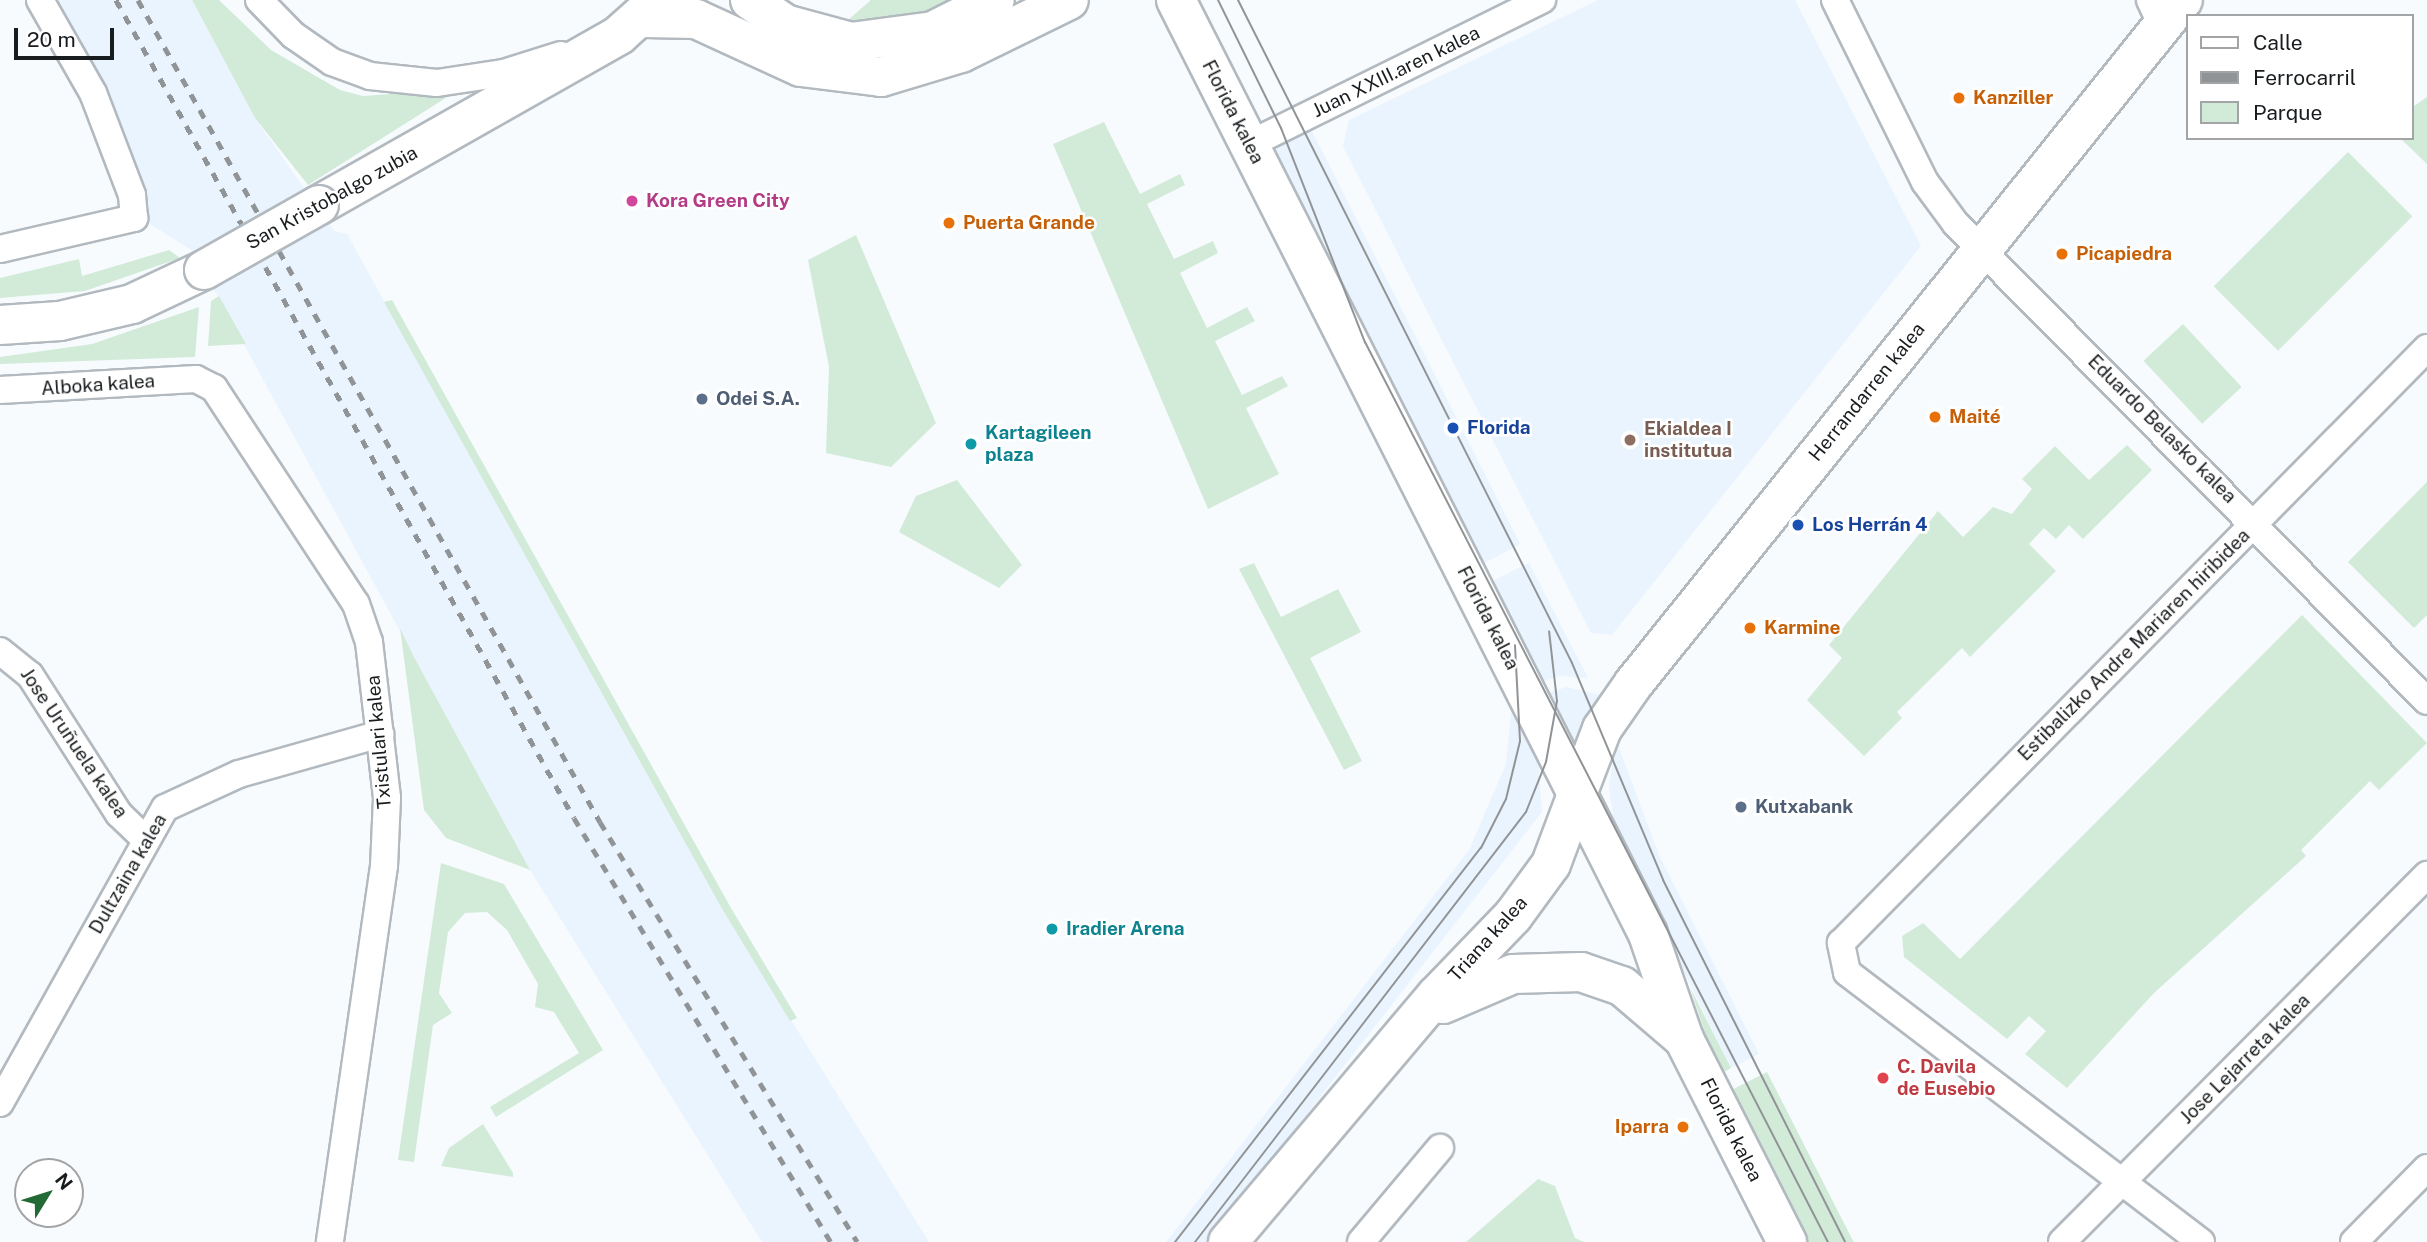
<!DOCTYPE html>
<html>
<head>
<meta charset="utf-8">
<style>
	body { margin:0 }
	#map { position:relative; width:2427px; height:1242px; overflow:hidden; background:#f8fbfe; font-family:"Public Sans",sans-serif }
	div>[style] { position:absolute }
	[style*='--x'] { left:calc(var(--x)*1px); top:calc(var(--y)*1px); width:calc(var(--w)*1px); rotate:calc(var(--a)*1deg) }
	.built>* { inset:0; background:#eaf4fe }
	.green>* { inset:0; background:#d2ebd9; transform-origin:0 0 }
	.roads { filter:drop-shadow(2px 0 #b2b9bf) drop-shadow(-2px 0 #b2b9bf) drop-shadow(0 2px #b2b9bf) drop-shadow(0 -2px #b2b9bf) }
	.street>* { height:26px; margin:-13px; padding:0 13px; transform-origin:13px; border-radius:13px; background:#fff }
	.secondary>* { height:38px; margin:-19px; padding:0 19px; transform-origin:19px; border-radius:19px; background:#fff }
	.primary>* { height:38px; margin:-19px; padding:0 19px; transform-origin:19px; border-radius:19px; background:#fff }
	.tram>* { height:2px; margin:-1px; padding:0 1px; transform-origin:1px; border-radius:1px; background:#919497 }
	.rail>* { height:5px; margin-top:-2.5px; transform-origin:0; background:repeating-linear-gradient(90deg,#919497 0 9px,transparent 0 18px) }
	.bridges { filter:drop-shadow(2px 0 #b2b9bf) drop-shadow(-2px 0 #b2b9bf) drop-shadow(0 2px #b2b9bf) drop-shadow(0 -2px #b2b9bf) }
	.secondary-bridge>* { height:38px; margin:-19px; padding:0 19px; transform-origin:19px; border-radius:19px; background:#fff }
	.dots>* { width:19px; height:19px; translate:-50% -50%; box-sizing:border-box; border:4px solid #fff; border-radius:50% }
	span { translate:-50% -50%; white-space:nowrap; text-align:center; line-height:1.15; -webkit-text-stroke:5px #fff; paint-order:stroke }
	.street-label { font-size:19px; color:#191c1e }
	.food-label { font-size:19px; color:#c56008; font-weight:700 }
	.left { translate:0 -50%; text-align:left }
	.right { translate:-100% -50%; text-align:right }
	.hotel-label { font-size:19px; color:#b23c85; font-weight:700 }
	.service-label { font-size:19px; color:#4e5e75; font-weight:700 }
	.transit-label { font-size:19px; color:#164399; font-weight:700 }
	.education-label { font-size:19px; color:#785e54; font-weight:700 }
	.culture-label { font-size:19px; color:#0d838f; font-weight:700 }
	.health-label { font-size:19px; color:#be3a42; font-weight:700 }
	.legend { position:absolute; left:2186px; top:14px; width:228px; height:126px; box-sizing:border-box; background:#fff; border:2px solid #a3a4a5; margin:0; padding:9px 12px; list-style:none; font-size:21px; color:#191c1e }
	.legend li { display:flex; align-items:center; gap:14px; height:35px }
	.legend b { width:35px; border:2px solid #a3a4a5 }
	.north { position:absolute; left:14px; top:1158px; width:70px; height:70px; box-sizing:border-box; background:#fff; border:2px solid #a3a4a5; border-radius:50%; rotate:52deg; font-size:19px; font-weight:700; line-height:28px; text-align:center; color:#191c1e }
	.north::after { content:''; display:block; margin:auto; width:24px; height:32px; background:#236935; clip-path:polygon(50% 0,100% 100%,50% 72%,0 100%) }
	.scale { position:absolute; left:14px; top:28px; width:100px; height:32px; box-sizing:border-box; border:4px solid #191c1e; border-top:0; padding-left:9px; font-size:21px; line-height:24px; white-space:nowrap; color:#191c1e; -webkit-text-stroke:5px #fff; paint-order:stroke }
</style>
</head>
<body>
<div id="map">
	<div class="built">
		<div style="clip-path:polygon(50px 0,192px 0,255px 118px,334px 231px,347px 234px,721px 907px,929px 1242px,762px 1242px,530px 870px,193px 251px,150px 224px,109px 97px)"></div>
		<div style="clip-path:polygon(1598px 0,1795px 0,1921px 246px,1612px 635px,1591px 633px,1343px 146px,1349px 120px)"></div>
		<div style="clip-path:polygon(1311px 129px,1520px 544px,1473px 569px,1274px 157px,1277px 147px)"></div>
		<div style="clip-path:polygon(1529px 563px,1588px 678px,1560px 676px,1531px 685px,1481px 587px)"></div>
		<div style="clip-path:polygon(1567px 687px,1604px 696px,1569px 761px,1537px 696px)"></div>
		<div style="clip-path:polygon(1512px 701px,1538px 753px,1542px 812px,1207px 1242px,1166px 1242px,1469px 850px,1506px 764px)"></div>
		<div style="clip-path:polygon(1616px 740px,1659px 855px,1759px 1054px,1731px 1068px,1615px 830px,1609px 787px)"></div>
	</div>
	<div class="green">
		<div style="clip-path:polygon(192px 0,219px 0,271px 50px,340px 90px,363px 96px,460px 89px,308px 185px,255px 118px)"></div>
		<div style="clip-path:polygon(871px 0,965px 0,940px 12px,841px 26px)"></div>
		<div style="clip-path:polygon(2427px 97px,2427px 164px,2400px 138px,2411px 138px,2411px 108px)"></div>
		<div style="clip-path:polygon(1104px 122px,1140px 194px,1180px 174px,1185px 185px,1147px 204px,1174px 259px,1213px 241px,1218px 253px,1180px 273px,1207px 328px,1247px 307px,1255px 321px,1215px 341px,1242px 395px,1282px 376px,1288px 386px,1246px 408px,1279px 474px,1208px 509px,1053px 144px)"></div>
		<div style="left:2348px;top:152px;width:91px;height:190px;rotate:45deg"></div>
		<div style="clip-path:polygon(856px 235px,936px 423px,891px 467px,826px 453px,829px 367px,808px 260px)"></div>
		<div style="clip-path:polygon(169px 250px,180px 258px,85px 291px,0 298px,0 278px,79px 259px,82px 276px)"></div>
		<div style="clip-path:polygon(219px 296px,246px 344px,208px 346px,211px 301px)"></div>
		<div style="clip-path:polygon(392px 300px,731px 908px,797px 1018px,790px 1021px,721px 907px,384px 302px)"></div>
		<div style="clip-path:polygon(199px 307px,195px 357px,0 364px,0 357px,92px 344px)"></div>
		<div style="left:2183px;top:324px;width:86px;height:54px;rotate:47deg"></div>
		<div style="clip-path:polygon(2127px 445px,2152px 470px,2083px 539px,2069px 525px,2056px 539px,2044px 528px,2029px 544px,2056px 571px,1970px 657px,1962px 648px,1897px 712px,1902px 718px,1864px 756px,1807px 700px,1842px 658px,1829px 645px,1938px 511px,1963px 537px,1993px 507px,2012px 514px,2032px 489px,2022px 479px,2055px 446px,2089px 480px)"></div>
		<div style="clip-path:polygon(957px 480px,1022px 565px,999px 588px,899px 532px,916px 496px)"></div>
		<div style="clip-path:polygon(2427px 482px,2427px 615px,2414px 628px,2348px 562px)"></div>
		<div style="clip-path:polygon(1254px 563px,1281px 617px,1338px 589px,1361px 632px,1310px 658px,1362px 761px,1344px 770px,1239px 569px)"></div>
		<div style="clip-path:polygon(2302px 615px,2427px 743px,2379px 790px,2370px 781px,2301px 850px,2306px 856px,2154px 993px,2067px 1088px,2025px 1054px,2046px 1031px,2029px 1016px,2007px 1039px,1904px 957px,1902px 936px,1923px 923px,1960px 959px)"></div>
		<div style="clip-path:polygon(400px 628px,414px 657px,530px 870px,446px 838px,424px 810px)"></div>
		<div style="clip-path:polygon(441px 863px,504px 884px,603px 1050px,496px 1117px,490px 1107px,579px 1053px,554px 1012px,535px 1007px,538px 984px,507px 930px,487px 912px,465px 913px,448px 932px,439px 993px,452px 1013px,433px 1025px,414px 1162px,398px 1160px)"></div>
		<div style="clip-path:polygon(1690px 987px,1731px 1068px,1721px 1074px,1711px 1052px)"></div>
		<div style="left:1767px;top:1072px;width:191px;height:42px;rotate:63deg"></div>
		<div style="clip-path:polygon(483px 1124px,513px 1173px,513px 1177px,441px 1166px,449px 1148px)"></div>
		<div style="clip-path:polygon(1538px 1179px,1555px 1186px,1575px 1238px,1584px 1242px,1466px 1242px)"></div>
	</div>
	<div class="roads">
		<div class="street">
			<div style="--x:259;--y:0;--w:49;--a:45.8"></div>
			<div style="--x:293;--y:35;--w:47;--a:34.7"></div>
			<div style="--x:332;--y:62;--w:40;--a:20.2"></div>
			<div style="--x:370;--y:76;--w:67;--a:6"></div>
			<div style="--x:437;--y:83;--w:68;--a:-8.5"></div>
			<div style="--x:504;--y:73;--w:60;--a:-17.5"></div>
			<div style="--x:1835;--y:0;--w:203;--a:63.7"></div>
			<div style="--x:1925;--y:182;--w:52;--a:53.6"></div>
			<div style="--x:1956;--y:224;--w:670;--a:45.36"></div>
			<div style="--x:2150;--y:0;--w:29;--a:65"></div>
			<div style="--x:1250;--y:144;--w:326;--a:-26.3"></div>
			<div style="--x:0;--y:249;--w:138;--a:-13"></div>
			<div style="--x:134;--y:218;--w:23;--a:-95"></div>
			<div style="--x:132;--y:195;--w:109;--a:-110.9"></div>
			<div style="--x:93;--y:93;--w:107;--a:-119.7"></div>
			<div style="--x:0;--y:390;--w:196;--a:-3.2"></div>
			<div style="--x:196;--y:379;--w:20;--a:27"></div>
			<div style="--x:214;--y:388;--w:258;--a:56.7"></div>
			<div style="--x:356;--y:604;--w:40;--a:71.1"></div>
			<div style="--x:369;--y:642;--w:157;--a:83.4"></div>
			<div style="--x:387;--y:798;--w:68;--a:92.5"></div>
			<div style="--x:384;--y:866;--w:380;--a:98.2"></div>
			<div style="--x:0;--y:651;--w:38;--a:39"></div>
			<div style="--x:30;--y:675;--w:165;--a:57.4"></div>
			<div style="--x:119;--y:814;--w:36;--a:44"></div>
			<div style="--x:0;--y:1103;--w:338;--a:-60.8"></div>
			<div style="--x:165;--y:808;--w:81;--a:-24.7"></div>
			<div style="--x:239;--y:774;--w:147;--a:-15.8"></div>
			<div style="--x:1361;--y:1242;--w:123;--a:-50"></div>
			<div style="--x:2062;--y:1242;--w:518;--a:-45.16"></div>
			<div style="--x:2201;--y:1242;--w:445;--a:-142.7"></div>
			<div style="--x:1847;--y:972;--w:30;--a:-102"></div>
			<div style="--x:1841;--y:943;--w:835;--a:-45.44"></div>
			<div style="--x:2354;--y:1242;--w:104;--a:-45.4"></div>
		</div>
		<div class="secondary">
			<div style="--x:645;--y:18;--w:51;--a:1.1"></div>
			<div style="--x:696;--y:19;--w:115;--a:24.6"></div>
			<div style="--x:801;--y:67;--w:81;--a:7.1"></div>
			<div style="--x:881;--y:77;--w:84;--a:-16.7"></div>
			<div style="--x:961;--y:53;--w:120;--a:-26.1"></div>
			<div style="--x:319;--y:205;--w:345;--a:-29.5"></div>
			<div style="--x:619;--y:35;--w:52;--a:-41.9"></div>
			<div style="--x:0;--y:325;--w:60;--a:-3.8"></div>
			<div style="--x:60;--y:321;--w:74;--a:-13.3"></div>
			<div style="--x:132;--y:304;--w:80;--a:-25.3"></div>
			<div style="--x:1443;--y:1004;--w:76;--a:-23.2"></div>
			<div style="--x:1513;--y:974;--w:68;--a:-1.7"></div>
			<div style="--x:1581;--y:972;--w:43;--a:18.9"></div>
			<div style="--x:1622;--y:986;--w:82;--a:40.5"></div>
			<div style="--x:1228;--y:1242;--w:322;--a:-49.8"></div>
			<div style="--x:1436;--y:996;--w:111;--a:-46.1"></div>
			<div style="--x:1513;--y:916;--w:64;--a:-53.8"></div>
			<div style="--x:1551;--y:864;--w:72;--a:-69.5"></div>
		</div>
		<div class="primary">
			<div style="--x:750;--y:0;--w:42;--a:34.4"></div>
			<div style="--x:785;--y:24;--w:68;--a:15.3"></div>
			<div style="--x:851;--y:42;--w:83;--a:-7.6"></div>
			<div style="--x:933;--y:31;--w:69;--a:-26.6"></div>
			<div style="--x:1176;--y:0;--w:1046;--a:63.19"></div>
			<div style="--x:1648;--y:934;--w:111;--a:71.1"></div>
			<div style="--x:1684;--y:1039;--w:228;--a:63.1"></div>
			<div style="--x:1576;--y:797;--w:73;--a:-69.1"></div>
			<div style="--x:1602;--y:729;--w:56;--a:-55.2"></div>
			<div style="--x:1634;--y:683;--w:876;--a:-51.21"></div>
		</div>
	</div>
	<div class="tram">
		<div style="--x:1218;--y:0;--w:143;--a:63.8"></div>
		<div style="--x:1281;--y:128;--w:230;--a:68.6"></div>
		<div style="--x:1365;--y:342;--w:1012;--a:62.78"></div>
		<div style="--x:1238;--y:0;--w:742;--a:63.26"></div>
		<div style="--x:1572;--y:663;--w:235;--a:67.2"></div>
		<div style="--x:1663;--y:880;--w:405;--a:63.3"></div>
		<div style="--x:1175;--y:1242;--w:499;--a:-52.2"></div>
		<div style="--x:1481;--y:848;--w:55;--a:-63"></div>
		<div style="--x:1506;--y:799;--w:60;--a:-76.4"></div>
		<div style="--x:1520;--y:741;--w:96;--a:-93"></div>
		<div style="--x:1195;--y:1242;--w:543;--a:-52.41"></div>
		<div style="--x:1526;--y:812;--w:54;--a:-68.2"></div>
		<div style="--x:1546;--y:762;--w:62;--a:-79.8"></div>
		<div style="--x:1557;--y:701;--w:70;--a:-96.5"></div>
	</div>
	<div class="rail">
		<div style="--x:116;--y:0;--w:937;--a:60.76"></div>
		<div style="--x:574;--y:818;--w:496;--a:58.8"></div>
		<div style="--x:138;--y:0;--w:943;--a:60.66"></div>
		<div style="--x:600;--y:822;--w:492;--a:58.5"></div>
	</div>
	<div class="bridges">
		<div class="secondary-bridge">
			<div style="--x:204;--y:270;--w:132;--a:-29.5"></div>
		</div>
	</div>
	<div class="dots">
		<div style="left:1959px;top:98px;background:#e8710a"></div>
		<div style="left:632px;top:201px;background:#d1479c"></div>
		<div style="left:949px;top:223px;background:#e8710a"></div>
		<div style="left:2062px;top:254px;background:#e8710a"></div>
		<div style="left:702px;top:399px;background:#5c6f8a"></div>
		<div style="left:1935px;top:417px;background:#e8710a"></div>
		<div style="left:1453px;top:428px;background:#1a4fb4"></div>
		<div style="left:1630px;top:440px;background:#8d6e63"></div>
		<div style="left:971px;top:444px;background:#0f9aa8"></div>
		<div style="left:1798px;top:525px;background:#1a4fb4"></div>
		<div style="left:1750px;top:628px;background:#e8710a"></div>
		<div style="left:1741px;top:807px;background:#5c6f8a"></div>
		<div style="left:1052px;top:929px;background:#0f9aa8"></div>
		<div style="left:1883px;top:1078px;background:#e0444e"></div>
		<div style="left:1683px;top:1127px;background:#e8710a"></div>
	</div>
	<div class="street-label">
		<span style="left:1396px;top:72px;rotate:-26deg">Juan XXIII.aren kalea</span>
		<span style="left:1233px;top:112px;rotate:63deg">Florida kalea</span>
		<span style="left:332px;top:198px;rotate:-29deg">San Kristobalgo zubia</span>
		<span style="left:98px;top:385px;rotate:-4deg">Alboka kalea</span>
		<span style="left:1867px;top:392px;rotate:-51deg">Herrandarren kalea</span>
		<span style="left:2162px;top:429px;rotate:45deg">Eduardo Belasko kalea</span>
		<span style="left:1488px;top:618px;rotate:63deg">Florida kalea</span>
		<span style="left:2134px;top:645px;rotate:-45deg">Estibalizko Andre Mariaren hiribidea</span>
		<span style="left:379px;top:742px;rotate:-95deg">Txistulari kalea</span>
		<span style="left:74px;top:743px;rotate:56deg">Jose Uruñuela kalea</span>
		<span style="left:128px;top:874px;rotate:-60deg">Dultzaina kalea</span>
		<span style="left:1488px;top:939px;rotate:-48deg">Triana kalea</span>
		<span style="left:2245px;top:1059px;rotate:-45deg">Jose Lejarreta kalea</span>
		<span style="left:1731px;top:1130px;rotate:63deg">Florida kalea</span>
	</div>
	<div class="food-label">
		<span class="left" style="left:1973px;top:98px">Kanziller</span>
		<span class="left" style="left:963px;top:223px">Puerta Grande</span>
		<span class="left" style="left:2076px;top:254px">Picapiedra</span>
		<span class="left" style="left:1949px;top:417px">Maité</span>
		<span class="left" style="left:1764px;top:628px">Karmine</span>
		<span class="right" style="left:1669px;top:1127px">Iparra</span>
	</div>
	<div class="hotel-label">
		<span class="left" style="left:646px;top:201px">Kora Green City</span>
	</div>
	<div class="service-label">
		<span class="left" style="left:716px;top:399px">Odei S.A.</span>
		<span class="left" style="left:1755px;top:807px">Kutxabank</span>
	</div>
	<div class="transit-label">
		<span class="left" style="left:1467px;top:428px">Florida</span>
		<span class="left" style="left:1812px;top:525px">Los Herrán 4</span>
	</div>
	<div class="education-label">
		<span class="left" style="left:1644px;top:440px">Ekialdea I<br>institutua</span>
	</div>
	<div class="culture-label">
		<span class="left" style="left:985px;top:444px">Kartagileen<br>plaza</span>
		<span class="left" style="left:1066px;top:929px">Iradier Arena</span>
	</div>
	<div class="health-label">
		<span class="left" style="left:1897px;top:1078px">C. Davila<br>de Eusebio</span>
	</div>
	<ul class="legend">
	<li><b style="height:9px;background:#fff"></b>Calle</li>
	<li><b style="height:9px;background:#919497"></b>Ferrocarril</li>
	<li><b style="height:19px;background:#d2ebd9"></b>Parque</li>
	</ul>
	<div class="north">N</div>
	<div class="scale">20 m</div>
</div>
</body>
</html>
